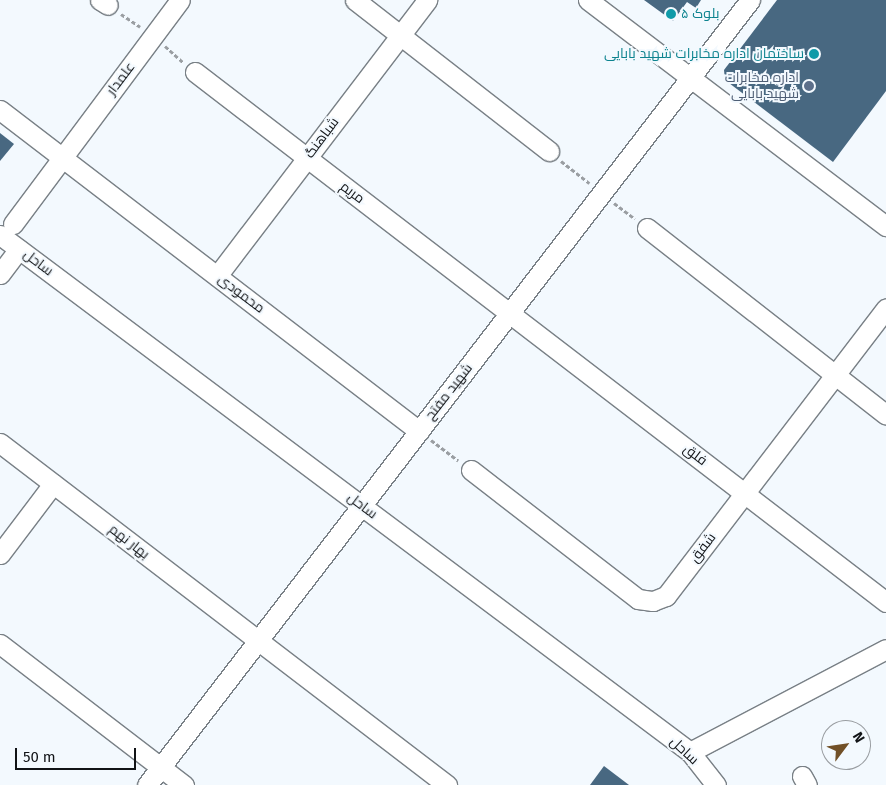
<!DOCTYPE html>
<html>
<head>
<meta charset="utf-8">
<style>
	body { margin:0 }
	#map { position:relative; width:886px; height:785px; overflow:hidden; background:#f3f9fe; font-family:"Fira Sans",Cairo,sans-serif }
	div>[style] { position:absolute }
	[style*='--x'] { left:calc(var(--x)*1px); top:calc(var(--y)*1px); width:calc(var(--w)*1px); rotate:calc(var(--a)*1deg) }
	.building>* { inset:0; background:#486881 }
	.path>* { height:3px; margin-top:-1.5px; transform-origin:0; background:repeating-linear-gradient(90deg,#9a9ea2 0 4px,transparent 0 6.5px) }
	.roads { filter:drop-shadow(1px 0 #798086) drop-shadow(-1px 0 #798086) drop-shadow(0 1px #798086) drop-shadow(0 -1px #798086) }
	.minor>* { height:19px; margin:-9.5px; padding:0 9.5px; transform-origin:9.5px; border-radius:9.5px; background:#fff }
	.dots>* { width:14px; height:14px; translate:-50% -50%; box-sizing:border-box; border:2px solid #f3f9fe; border-radius:50% }
	span { translate:-50% -50%; white-space:nowrap; text-align:center; line-height:1.15; -webkit-text-stroke:4px #f3f9fe; paint-order:stroke }
	.culture-label { font-size:14px; color:#0d838f }
	.left { translate:0 -50%; text-align:left }
	.right { translate:-100% -50%; text-align:right }
	.service-label { font-size:14px; color:#4e5e75 }
	.street-label { font-size:14px; color:#111316 }
	.north { position:absolute; left:821px; top:720px; width:50px; height:50px; box-sizing:border-box; background:#f3f9fe; border:1px solid #999da1; border-radius:50%; rotate:59deg; font-size:14px; font-weight:700; line-height:20px; text-align:center; color:#111316 }
	.north::after { content:''; display:block; margin:auto; width:18px; height:22px; background:#715027; clip-path:polygon(50% 0,100% 100%,50% 72%,0 100%) }
	.scale { position:absolute; left:15px; top:748px; width:121px; height:22px; box-sizing:border-box; border:2px solid #111316; border-top:0; padding-left:6px; font-size:15px; line-height:18px; white-space:nowrap; color:#111316; -webkit-text-stroke:4px #f3f9fe; paint-order:stroke }
</style>
</head>
<body>
<div id="map">
	<div class="building">
		<div style="clip-path:polygon(644px 0,701px 0,696px 8px,687px 2px,673px 21px)"></div>
		<div style="clip-path:polygon(777px 0,886px 0,886px 91px,833px 162px,725px 80px,724px 70px)"></div>
		<div style="clip-path:polygon(0 133px,14px 144px,0 161px)"></div>
		<div style="clip-path:polygon(604px 766px,629px 785px,590px 785px)"></div>
	</div>
	<div class="path">
		<div style="--x:121;--y:14;--w:23;--a:34"></div>
		<div style="--x:165;--y:46;--w:24;--a:42"></div>
		<div style="--x:561;--y:161;--w:36;--a:38"></div>
		<div style="--x:614;--y:203;--w:26;--a:37"></div>
		<div style="--x:431;--y:440;--w:34;--a:37"></div>
	</div>
	<div class="roads">
		<div class="minor">
			<div style="--x:100;--y:0;--w:9;--a:32"></div>
			<div style="--x:355;--y:0;--w:246;--a:37.9"></div>
			<div style="--x:588;--y:0;--w:374;--a:37.2"></div>
			<div style="--x:195;--y:72;--w:871;--a:37.49"></div>
			<div style="--x:0;--y:110;--w:528;--a:37.46"></div>
			<div style="--x:13;--y:224;--w:279;--a:-53.3"></div>
			<div style="--x:647;--y:228;--w:303;--a:38"></div>
			<div style="--x:0;--y:235;--w:862;--a:36.84"></div>
			<div style="--x:690;--y:752;--w:42;--a:51.8"></div>
			<div style="--x:0;--y:274;--w:31;--a:-53"></div>
			<div style="--x:217;--y:276;--w:347;--a:-52.7"></div>
			<div style="--x:0;--y:443;--w:563;--a:37.42"></div>
			<div style="--x:471;--y:470;--w:211;--a:37.7"></div>
			<div style="--x:638;--y:599;--w:15;--a:8"></div>
			<div style="--x:653;--y:601;--w:14;--a:-21"></div>
			<div style="--x:666;--y:596;--w:362;--a:-52.6"></div>
			<div style="--x:0;--y:554;--w:88;--a:-52.9"></div>
			<div style="--x:0;--y:644;--w:232;--a:37.5"></div>
			<div style="--x:690;--y:752;--w:221;--a:-27.7"></div>
			<div style="--x:802;--y:776;--w:10;--a:61"></div>
			<div style="--x:147;--y:785;--w:990;--a:-52.47"></div>
		</div>
	</div>
	<div class="dots">
		<div style="left:671px;top:14px;background:#0f9aa8"></div>
		<div style="left:814px;top:54px;background:#0f9aa8"></div>
		<div style="left:809px;top:86px;background:#5c6f8a"></div>
	</div>
	<div class="culture-label">
		<span class="left" style="left:681px;top:14px">بلوک ۵</span>
		<span class="right" style="left:804px;top:54px">ساختمان اداره مخابرات شهید بابایی</span>
	</div>
	<div class="service-label">
		<span class="right" style="left:799px;top:86px">اداره مخابرات<br>شهید بابایی</span>
	</div>
	<div class="street-label">
		<span style="left:121px;top:79px;rotate:-53deg">علمدار</span>
		<span style="left:322px;top:138px;rotate:-53deg">شباهنگ</span>
		<span style="left:352px;top:193px;rotate:37deg">مریم</span>
		<span style="left:38px;top:263px;rotate:37deg">ساحل</span>
		<span style="left:241px;top:294px;rotate:37deg">محمودی</span>
		<span style="left:449px;top:392px;rotate:-52deg">شهید مفتح</span>
		<span style="left:695px;top:455px;rotate:37deg">فلق</span>
		<span style="left:362px;top:506px;rotate:37deg">ساحل</span>
		<span style="left:129px;top:542px;rotate:38deg">بهار نهم</span>
		<span style="left:703px;top:548px;rotate:-53deg">شفق</span>
		<span style="left:684px;top:751px;rotate:43deg">ساحل</span>
	</div>
	<div class="north">N</div>
	<div class="scale">50 m</div>
</div>
</body>
</html>
